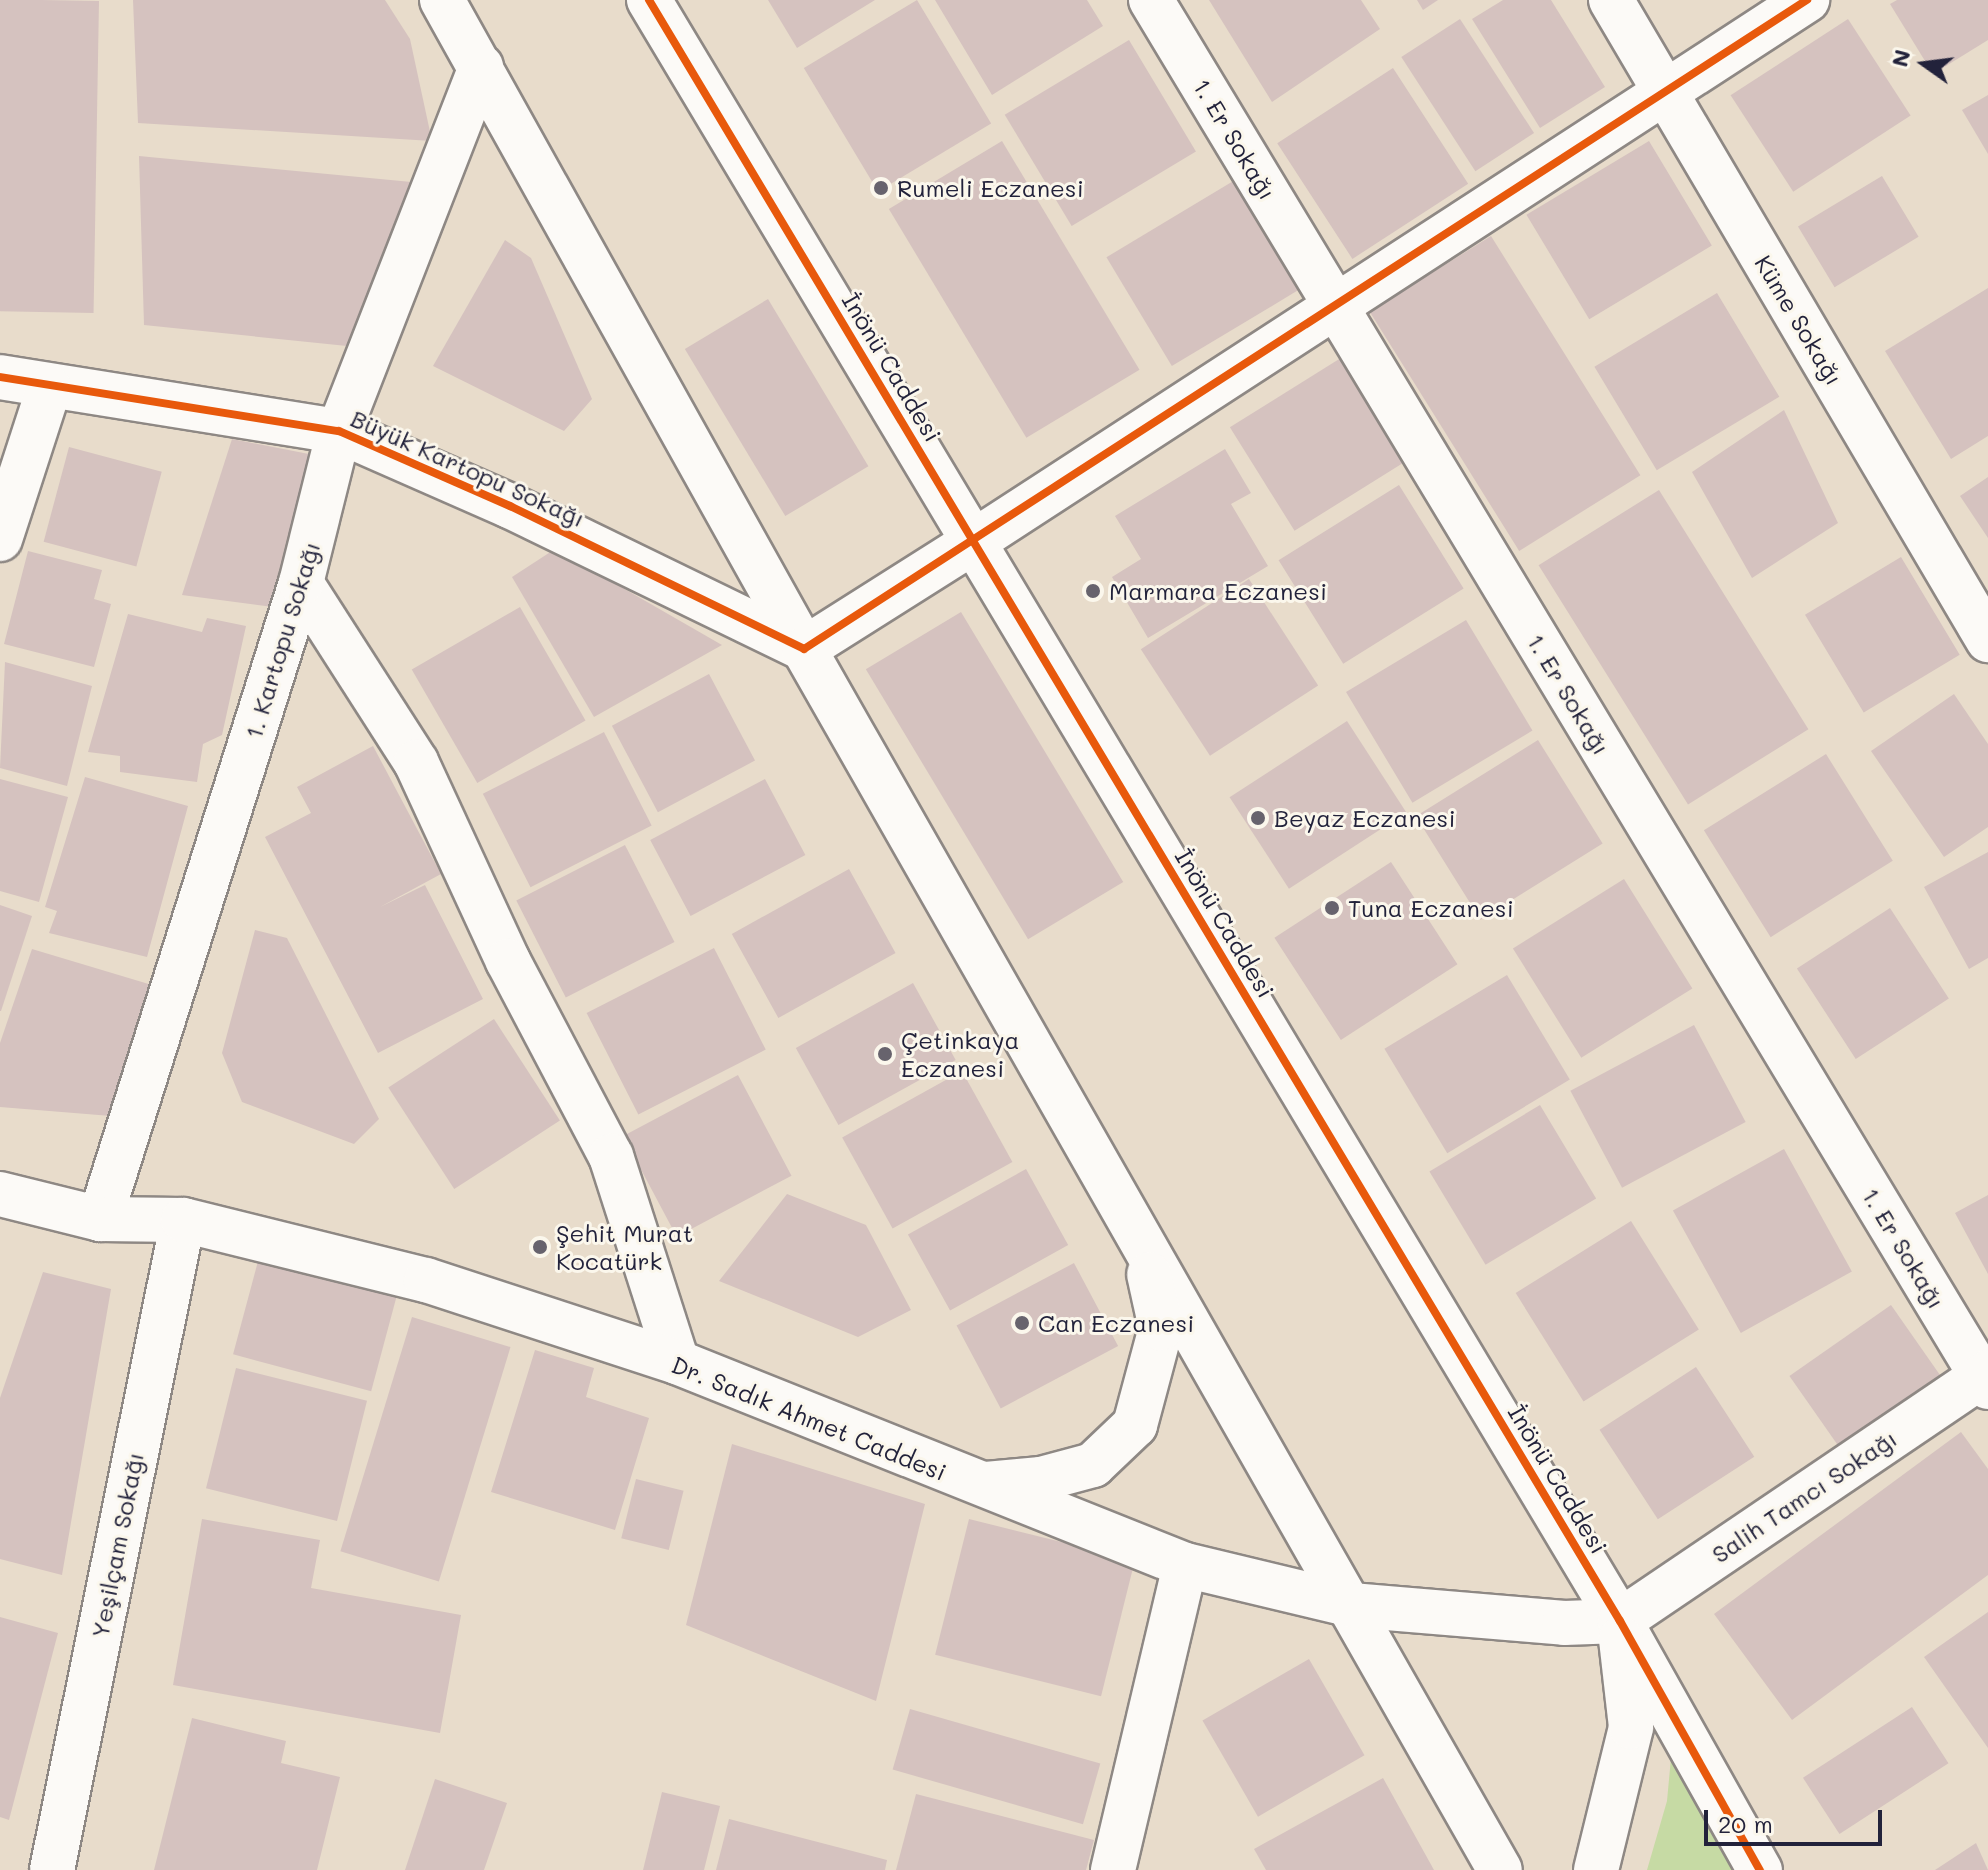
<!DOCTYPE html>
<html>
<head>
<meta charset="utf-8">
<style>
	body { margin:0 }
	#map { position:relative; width:1988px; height:1870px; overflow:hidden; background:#e8dccb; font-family:Mali,sans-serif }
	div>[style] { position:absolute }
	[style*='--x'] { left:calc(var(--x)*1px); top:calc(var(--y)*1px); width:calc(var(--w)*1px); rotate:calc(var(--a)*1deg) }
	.green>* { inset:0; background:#c6daa4 }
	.building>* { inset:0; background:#d5c2bf; transform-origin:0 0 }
	.roads { filter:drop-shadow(2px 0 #8e8884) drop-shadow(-2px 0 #8e8884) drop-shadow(0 2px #8e8884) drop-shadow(0 -2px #8e8884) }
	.minor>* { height:44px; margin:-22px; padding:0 22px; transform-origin:22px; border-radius:22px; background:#fcfaf7 }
	.tertiary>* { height:44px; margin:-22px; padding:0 22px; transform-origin:22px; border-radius:22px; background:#fcfaf7 }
	.cycleway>* { height:8px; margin:-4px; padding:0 4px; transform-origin:4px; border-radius:4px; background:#e8590c }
	.dots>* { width:22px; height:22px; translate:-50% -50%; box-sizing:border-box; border:4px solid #fbf7ec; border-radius:50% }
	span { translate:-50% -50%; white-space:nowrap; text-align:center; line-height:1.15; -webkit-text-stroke:6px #fbf7ec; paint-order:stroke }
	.street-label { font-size:24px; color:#22223b }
	.poi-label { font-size:24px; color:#22223b }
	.left { translate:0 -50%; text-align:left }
	.north { position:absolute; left:1884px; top:24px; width:80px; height:80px; -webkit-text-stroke:6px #fbf7ec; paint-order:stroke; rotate:284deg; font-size:22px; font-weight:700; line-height:32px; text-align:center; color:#22223b }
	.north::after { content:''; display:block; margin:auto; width:28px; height:36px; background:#22223b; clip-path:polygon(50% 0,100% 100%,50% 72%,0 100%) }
	.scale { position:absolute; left:1704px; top:1810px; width:178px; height:36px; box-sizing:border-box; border:4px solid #22223b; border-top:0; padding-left:10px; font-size:24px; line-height:28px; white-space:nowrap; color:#22223b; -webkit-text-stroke:6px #fbf7ec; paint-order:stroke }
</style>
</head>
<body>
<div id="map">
	<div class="green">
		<div style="clip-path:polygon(1672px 1747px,1740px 1870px,1647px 1870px,1667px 1801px)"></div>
	</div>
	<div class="building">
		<div style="clip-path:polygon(133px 0,385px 0,410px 39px,432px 141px,138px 123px)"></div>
		<div style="clip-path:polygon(768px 0,875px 0,797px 48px)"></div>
		<div style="left:917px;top:0;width:144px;height:132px;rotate:59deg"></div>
		<div style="clip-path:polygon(935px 0,1087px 0,1103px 26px,992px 95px)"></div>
		<div style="clip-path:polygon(1209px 0,1361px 0,1380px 29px,1272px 102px)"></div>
		<div style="clip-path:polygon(1417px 0,1438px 0,1423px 10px)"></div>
		<div style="clip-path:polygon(1503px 0,1551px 0,1605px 87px,1540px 128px,1472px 19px)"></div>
		<div style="clip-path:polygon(1897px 0,1988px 0,1988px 40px,1933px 74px,1890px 4px)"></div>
		<div style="left:99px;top:1px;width:312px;height:99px;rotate:91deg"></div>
		<div style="left:1460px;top:19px;width:136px;height:70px;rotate:57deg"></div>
		<div style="left:1848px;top:19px;width:115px;height:140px;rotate:57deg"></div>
		<div style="left:1129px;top:40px;width:130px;height:145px;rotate:59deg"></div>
		<div style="left:1393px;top:68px;width:138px;height:138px;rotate:57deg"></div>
		<div style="clip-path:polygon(1988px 95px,1988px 154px,1962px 110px)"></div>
		<div style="left:1002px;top:141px;width:267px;height:132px;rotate:59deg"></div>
		<div style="left:1649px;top:141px;width:122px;height:143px;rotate:59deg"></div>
		<div style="clip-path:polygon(139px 156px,422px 183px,347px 346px,144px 325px)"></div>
		<div style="left:1882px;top:176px;width:71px;height:98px;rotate:59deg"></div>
		<div style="left:1235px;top:180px;width:127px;height:150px;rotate:59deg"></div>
		<div style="left:1491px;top:236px;width:282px;height:143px;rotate:58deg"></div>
		<div style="clip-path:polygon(505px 240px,531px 258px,592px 399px,564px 431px,433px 366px)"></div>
		<div style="clip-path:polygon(1988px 288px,1988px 436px,1951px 459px,1885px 351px)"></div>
		<div style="left:1717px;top:293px;width:121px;height:143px;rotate:59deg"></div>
		<div style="left:768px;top:299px;width:195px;height:97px;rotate:59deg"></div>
		<div style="left:1352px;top:351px;width:122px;height:144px;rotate:58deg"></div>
		<div style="clip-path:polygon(1784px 410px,1838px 523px,1752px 578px,1692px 472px)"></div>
		<div style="clip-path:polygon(232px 439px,314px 455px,273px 607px,182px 595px)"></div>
		<div style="left:69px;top:447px;width:96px;height:98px;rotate:15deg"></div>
		<div style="clip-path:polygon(1225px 449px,1251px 493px,1231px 504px,1268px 566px,1148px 638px,1112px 577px,1141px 559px,1115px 516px)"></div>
		<div style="clip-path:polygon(1988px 477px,1988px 538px,1960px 496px)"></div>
		<div style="left:1399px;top:485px;width:122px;height:142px;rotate:58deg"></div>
		<div style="left:1659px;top:490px;width:282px;height:142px;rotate:58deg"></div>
		<div style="clip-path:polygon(555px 549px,722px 645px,594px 717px,512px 577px)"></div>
		<div style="clip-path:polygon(28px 551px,102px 570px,94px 599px,111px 604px,94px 667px,4px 644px)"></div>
		<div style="left:1901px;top:557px;width:114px;height:112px;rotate:59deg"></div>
		<div style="left:1249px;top:579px;width:127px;height:129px;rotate:57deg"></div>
		<div style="left:520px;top:607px;width:131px;height:125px;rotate:60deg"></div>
		<div style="left:961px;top:612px;width:315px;height:111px;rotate:59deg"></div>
		<div style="clip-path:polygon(128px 614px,202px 632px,207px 618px,246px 626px,222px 735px,203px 744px,197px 782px,120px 772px,120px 756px,88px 752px)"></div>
		<div style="left:1466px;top:620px;width:129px;height:140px;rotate:59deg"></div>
		<div style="clip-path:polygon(5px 662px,92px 686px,67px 786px,0 768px)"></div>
		<div style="left:709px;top:674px;width:98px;height:110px;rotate:62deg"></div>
		<div style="clip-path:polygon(1954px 694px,1988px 744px,1988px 827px,1944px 857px,1871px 751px)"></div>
		<div style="left:1347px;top:721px;width:109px;height:140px;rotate:57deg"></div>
		<div style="left:604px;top:732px;width:105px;height:136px;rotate:63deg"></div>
		<div style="left:1538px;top:740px;width:122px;height:144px;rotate:58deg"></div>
		<div style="clip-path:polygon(373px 746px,441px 874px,380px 907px,425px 885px,483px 999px,378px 1053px,265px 837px,311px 813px,297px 787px)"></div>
		<div style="left:1826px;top:754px;width:126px;height:144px;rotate:58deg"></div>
		<div style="clip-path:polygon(85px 777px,188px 806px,147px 957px,49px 933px,57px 911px,45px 907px)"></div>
		<div style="clip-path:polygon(0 779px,68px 797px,39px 902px,0 891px)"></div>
		<div style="left:765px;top:779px;width:86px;height:130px;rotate:62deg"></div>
		<div style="left:625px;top:845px;width:109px;height:122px;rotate:63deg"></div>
		<div style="clip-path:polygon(1988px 852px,1988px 958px,1969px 969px,1924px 887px)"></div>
		<div style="left:1391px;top:862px;width:122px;height:139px;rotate:57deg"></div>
		<div style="left:849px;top:869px;width:96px;height:134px;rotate:61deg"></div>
		<div style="left:1624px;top:879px;width:129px;height:131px;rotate:58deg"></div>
		<div style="clip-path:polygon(0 905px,32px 916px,1px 1011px,0 1011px)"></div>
		<div style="left:1890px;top:908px;width:108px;height:111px;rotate:57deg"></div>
		<div style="clip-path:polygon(255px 930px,287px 938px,379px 1119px,354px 1144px,242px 1102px,222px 1053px)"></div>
		<div style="left:714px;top:948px;width:114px;height:143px;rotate:63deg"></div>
		<div style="clip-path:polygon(32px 949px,152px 985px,111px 1116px,0 1107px,0 1043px)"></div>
		<div style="left:1507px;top:975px;width:122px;height:143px;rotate:59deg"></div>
		<div style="left:913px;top:983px;width:88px;height:134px;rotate:61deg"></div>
		<div style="left:494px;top:1019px;width:121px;height:126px;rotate:57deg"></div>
		<div style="left:1694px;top:1025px;width:110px;height:140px;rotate:62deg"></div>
		<div style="left:962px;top:1071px;width:104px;height:137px;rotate:61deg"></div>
		<div style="left:738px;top:1075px;width:114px;height:130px;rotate:62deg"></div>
		<div style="left:1540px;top:1105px;width:109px;height:129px;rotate:59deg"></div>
		<div style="left:1784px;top:1149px;width:140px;height:127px;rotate:61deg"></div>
		<div style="left:1026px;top:1169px;width:87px;height:135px;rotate:61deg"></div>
		<div style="clip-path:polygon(787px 1194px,866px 1225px,911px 1310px,858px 1337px,719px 1281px)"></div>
		<div style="clip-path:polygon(1988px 1195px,1988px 1274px,1955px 1213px)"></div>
		<div style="left:1631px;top:1221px;width:128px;height:136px;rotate:58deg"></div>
		<div style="left:261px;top:1250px;width:143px;height:108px;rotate:15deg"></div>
		<div style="left:1074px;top:1263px;width:94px;height:133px;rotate:62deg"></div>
		<div style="clip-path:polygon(43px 1272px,111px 1289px,62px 1575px,0 1559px,0 1398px)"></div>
		<div style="left:1891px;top:1305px;width:93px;height:124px;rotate:55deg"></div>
		<div style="left:412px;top:1317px;width:103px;height:245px;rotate:17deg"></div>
		<div style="clip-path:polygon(535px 1350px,594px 1368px,586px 1397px,649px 1418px,615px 1530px,491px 1492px)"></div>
		<div style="left:1696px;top:1367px;width:107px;height:115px;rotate:57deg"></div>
		<div style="left:236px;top:1368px;width:135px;height:124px;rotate:14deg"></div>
		<div style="clip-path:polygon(1961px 1432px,1988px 1469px,1988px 1575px,1792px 1720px,1714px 1614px)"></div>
		<div style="clip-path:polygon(732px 1444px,925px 1504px,876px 1701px,686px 1625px)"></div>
		<div style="left:636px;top:1479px;width:49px;height:61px;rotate:14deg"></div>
		<div style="clip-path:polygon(202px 1519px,320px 1540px,311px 1588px,461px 1615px,440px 1733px,173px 1685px)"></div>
		<div style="left:969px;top:1519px;width:171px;height:140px;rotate:14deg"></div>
		<div style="clip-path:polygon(1988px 1612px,1988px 1748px,1924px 1657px)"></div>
		<div style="clip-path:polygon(0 1617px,58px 1633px,9px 1820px,0 1817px)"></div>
		<div style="left:1309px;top:1659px;width:111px;height:123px;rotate:60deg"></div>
		<div style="left:1912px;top:1707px;width:67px;height:130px;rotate:57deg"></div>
		<div style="left:910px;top:1709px;width:198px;height:63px;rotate:16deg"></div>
		<div style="clip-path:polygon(192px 1718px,286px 1741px,281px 1763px,340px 1777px,317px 1870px,154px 1870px)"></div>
		<div style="clip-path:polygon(1383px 1778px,1434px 1870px,1266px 1870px,1254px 1849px)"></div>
		<div style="clip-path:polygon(435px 1779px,507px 1803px,484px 1870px,405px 1870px)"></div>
		<div style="clip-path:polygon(662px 1792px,720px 1806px,704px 1870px,643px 1870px)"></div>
		<div style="clip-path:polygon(916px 1794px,1094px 1840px,1086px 1870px,896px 1870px)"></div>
		<div style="clip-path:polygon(729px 1819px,887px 1860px,885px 1870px,716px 1870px)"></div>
		<div style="clip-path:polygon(1976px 1843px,1988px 1870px,1935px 1870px)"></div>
	</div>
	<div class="roads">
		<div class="minor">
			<div style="--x:1151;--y:0;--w:1620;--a:58.89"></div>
			<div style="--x:1611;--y:0;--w:743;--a:59.5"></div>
			<div style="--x:0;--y:377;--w:343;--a:9.1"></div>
			<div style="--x:339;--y:431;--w:187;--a:23.7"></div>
			<div style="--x:510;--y:506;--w:327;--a:25.9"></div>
			<div style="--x:0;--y:539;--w:159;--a:-72"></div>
			<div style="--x:973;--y:542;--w:995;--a:-33.02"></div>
			<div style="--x:301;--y:583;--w:213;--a:57.3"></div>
			<div style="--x:416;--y:762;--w:219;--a:65.2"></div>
			<div style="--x:508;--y:961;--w:221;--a:62.2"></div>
			<div style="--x:611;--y:1156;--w:216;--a:72.2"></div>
			<div style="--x:100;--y:1219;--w:667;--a:-72.46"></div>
			<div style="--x:301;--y:583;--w:157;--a:-76"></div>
			<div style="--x:339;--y:431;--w:391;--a:-68.7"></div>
			<div style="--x:52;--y:1870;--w:663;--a:-78.61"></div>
			<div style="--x:1113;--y:1870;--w:313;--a:-76.7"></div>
		</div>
		<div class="tertiary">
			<div style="--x:442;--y:0;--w:743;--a:60.85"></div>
			<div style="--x:804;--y:649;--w:1405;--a:60.32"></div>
			<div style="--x:649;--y:0;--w:1890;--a:59.08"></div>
			<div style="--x:1620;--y:1621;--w:286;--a:60.7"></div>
			<div style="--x:804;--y:649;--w:200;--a:-32.3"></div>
			<div style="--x:0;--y:1194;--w:103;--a:14"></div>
			<div style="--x:100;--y:1219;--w:83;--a:0.7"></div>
			<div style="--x:183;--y:1220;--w:250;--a:13.9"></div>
			<div style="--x:426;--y:1280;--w:264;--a:18.1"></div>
			<div style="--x:677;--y:1362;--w:547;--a:21.78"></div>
			<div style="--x:1185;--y:1565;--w:171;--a:13.5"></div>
			<div style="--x:1351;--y:1605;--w:214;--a:4.8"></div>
			<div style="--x:1564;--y:1623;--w:56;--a:-2"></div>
			<div style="--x:986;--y:1484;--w:55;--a:-5.2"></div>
			<div style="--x:1041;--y:1479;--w:54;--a:-15.1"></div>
			<div style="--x:1093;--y:1465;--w:58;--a:-43.6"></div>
			<div style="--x:1135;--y:1425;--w:100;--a:-75"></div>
			<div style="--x:1161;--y:1328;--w:55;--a:-102.5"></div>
			<div style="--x:1620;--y:1621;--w:444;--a:-34.1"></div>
			<div style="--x:1596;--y:1870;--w:147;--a:-76.2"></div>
			<div style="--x:1631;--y:1727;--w:89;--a:-96.5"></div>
		</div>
	</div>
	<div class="cycleway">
		<div style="--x:649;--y:0;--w:1890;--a:59.08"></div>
		<div style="--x:1620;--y:1621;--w:286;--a:60.7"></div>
		<div style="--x:0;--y:377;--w:343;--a:9.1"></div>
		<div style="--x:339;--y:431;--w:187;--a:23.7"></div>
		<div style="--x:510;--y:506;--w:327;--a:25.9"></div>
		<div style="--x:804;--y:649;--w:1195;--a:-32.91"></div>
	</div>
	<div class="dots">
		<div style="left:881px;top:188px;background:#67636d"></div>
		<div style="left:1093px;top:591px;background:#67636d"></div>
		<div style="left:1258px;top:818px;background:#67636d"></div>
		<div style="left:1332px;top:908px;background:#67636d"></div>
		<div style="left:885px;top:1054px;background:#67636d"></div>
		<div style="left:540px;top:1247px;background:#67636d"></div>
		<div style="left:1022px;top:1323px;background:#67636d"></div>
	</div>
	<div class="street-label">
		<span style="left:1235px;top:139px;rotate:59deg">1. Er Sokağı</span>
		<span style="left:1799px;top:320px;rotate:59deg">Küme Sokağı</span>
		<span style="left:892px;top:367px;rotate:59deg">İnönü Caddesi</span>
		<span style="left:468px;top:468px;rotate:24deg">Büyük Kartopu Sokağı</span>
		<span style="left:282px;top:640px;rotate:-73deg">1. Kartopu Sokağı</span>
		<span style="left:1569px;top:694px;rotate:59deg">1. Er Sokağı</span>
		<span style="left:1225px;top:923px;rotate:59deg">İnönü Caddesi</span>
		<span style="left:1904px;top:1248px;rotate:59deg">1. Er Sokağı</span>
		<span style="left:809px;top:1418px;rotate:22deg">Dr. Sadık Ahmet Caddesi</span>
		<span style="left:1558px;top:1479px;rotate:59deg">İnönü Caddesi</span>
		<span style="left:1804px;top:1496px;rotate:-34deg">Salih Tamcı Sokağı</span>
		<span style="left:117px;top:1545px;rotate:-79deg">Yeşilçam Sokağı</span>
	</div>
	<div class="poi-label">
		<span class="left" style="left:897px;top:188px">Rumeli Eczanesi</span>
		<span class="left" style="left:1109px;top:591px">Marmara Eczanesi</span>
		<span class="left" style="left:1274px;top:818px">Beyaz Eczanesi</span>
		<span class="left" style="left:1348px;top:908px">Tuna Eczanesi</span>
		<span class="left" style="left:901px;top:1054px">Çetinkaya<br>Eczanesi</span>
		<span class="left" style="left:556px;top:1247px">Şehit Murat<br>Kocatürk</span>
		<span class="left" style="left:1038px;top:1323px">Can Eczanesi</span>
	</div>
	<div class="north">N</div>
	<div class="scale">20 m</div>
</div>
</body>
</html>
